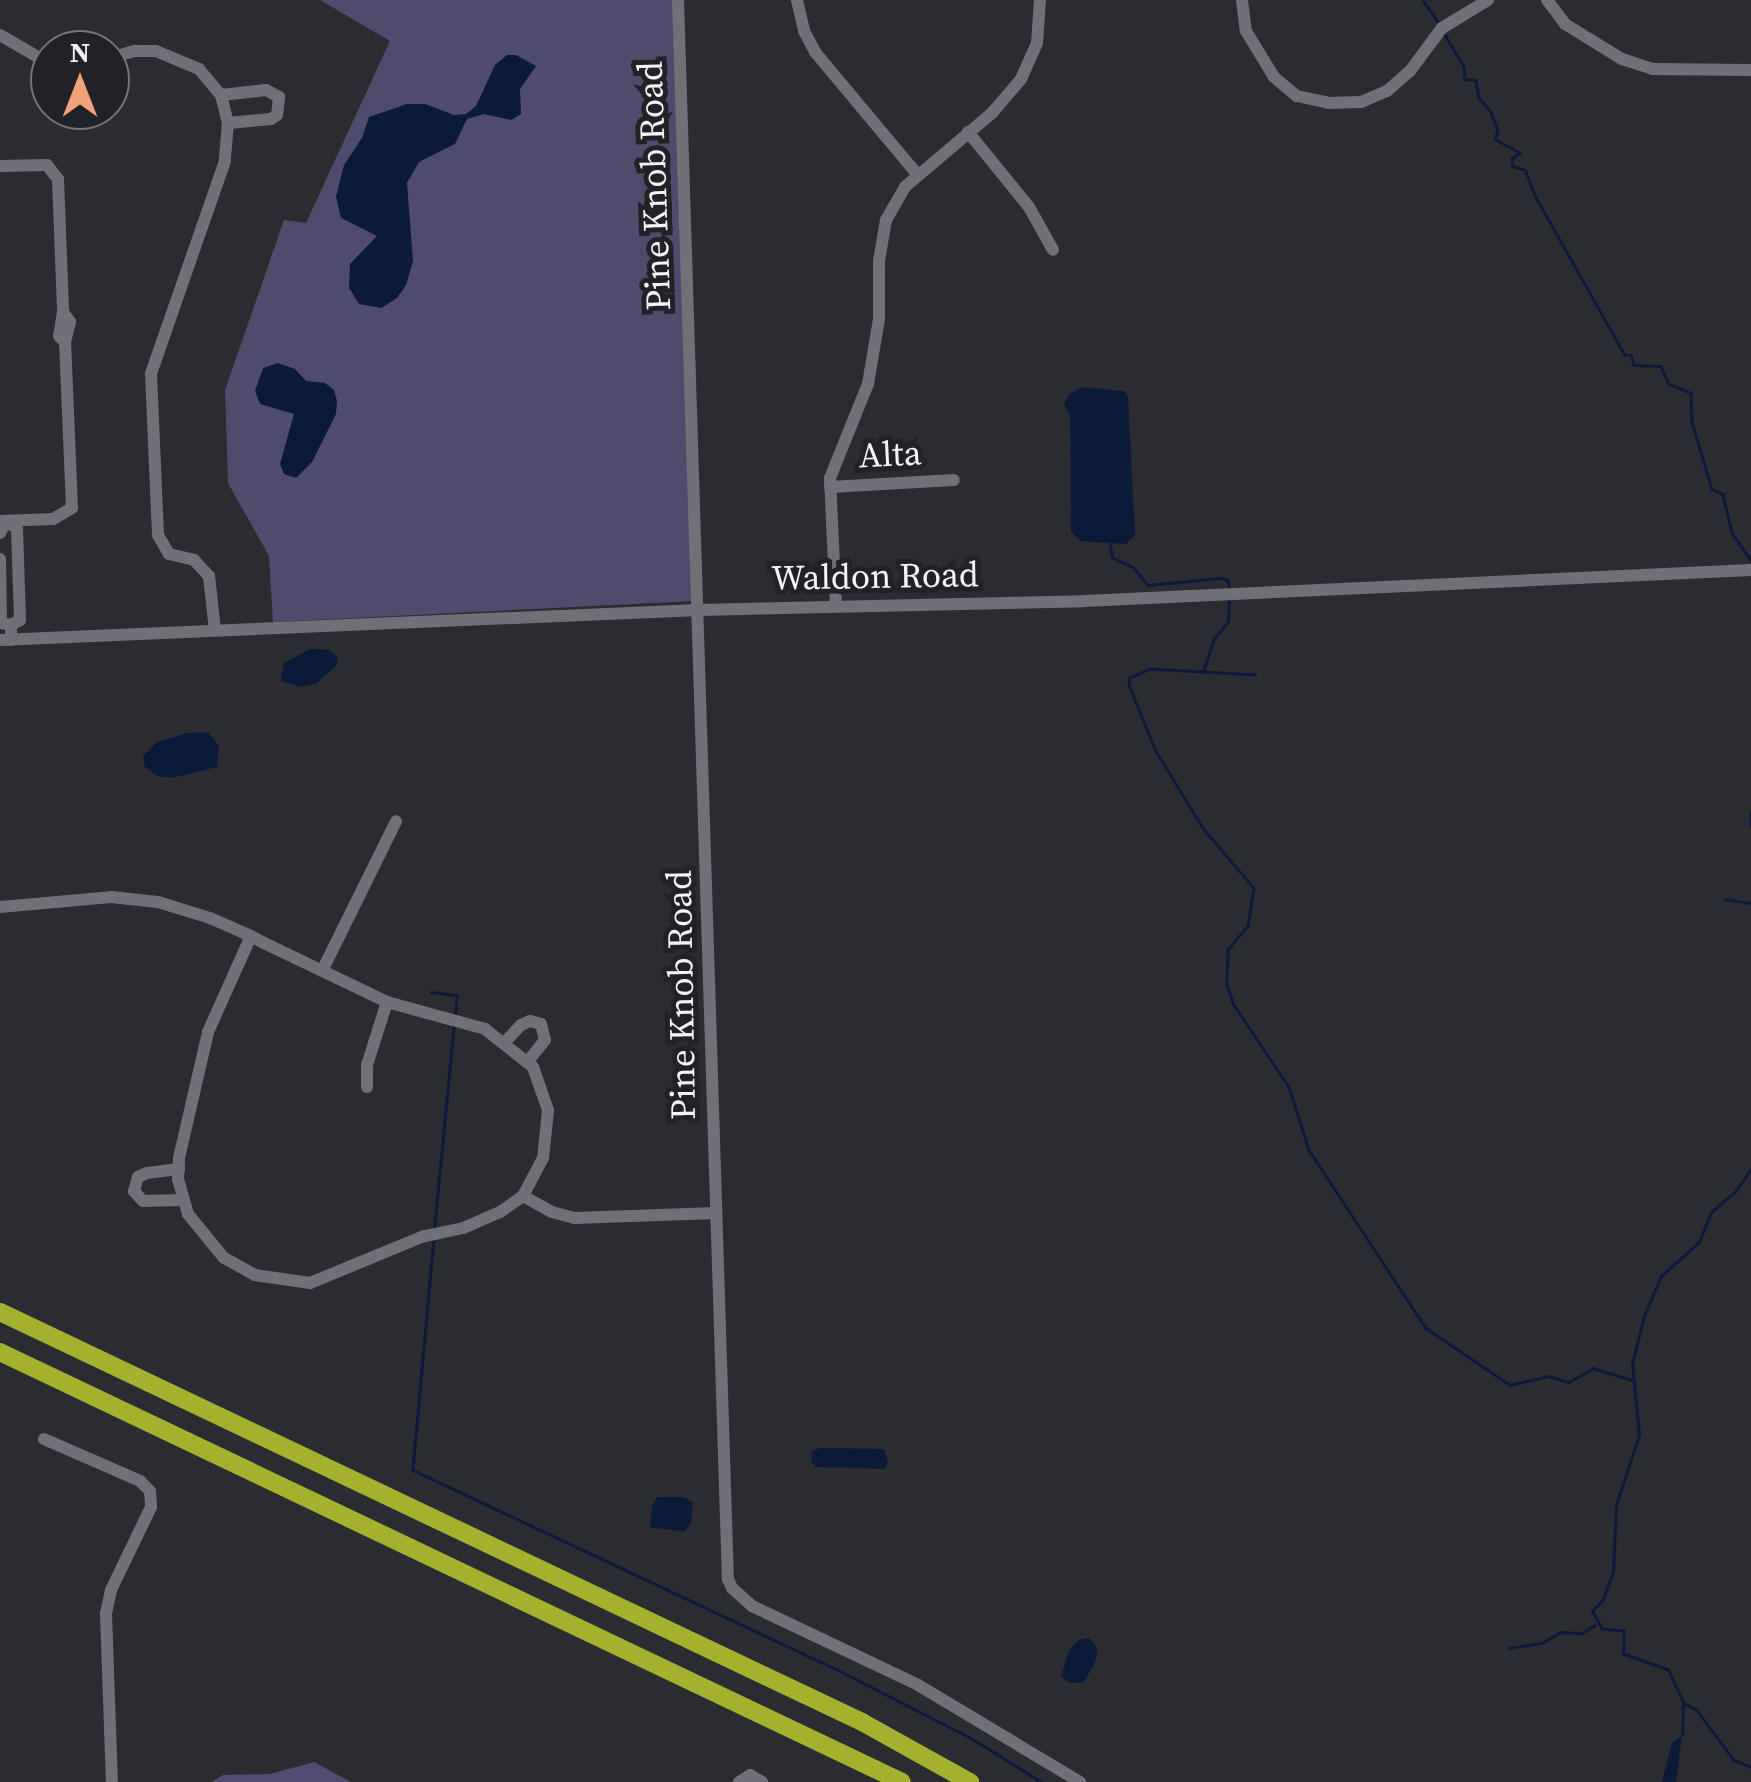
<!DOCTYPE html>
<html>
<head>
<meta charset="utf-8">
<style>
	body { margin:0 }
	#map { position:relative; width:1751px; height:1782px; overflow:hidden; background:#2b2b32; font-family:"Source Serif 4",serif }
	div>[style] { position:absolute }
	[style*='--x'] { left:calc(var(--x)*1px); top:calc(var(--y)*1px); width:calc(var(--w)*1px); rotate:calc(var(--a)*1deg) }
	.green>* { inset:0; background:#4f4b6d }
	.forest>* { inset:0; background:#514c74 }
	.water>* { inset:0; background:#0c1a3a }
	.stream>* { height:2.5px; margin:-1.25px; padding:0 1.25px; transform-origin:1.25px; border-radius:1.25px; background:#0c1a3a }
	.minor>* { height:12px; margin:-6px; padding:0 6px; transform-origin:6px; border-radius:6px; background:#717079 }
	.highway>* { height:18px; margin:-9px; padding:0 9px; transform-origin:9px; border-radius:9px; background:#a3b12f }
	span { translate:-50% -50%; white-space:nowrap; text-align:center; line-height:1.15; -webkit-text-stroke:10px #212128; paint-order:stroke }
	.street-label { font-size:35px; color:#f4f4f9 }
	.north { position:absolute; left:30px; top:30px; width:100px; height:100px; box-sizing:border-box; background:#212128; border:2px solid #75757c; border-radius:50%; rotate:0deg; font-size:28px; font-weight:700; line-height:40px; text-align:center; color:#f4f4f9 }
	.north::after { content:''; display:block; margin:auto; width:35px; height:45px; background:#f0a27b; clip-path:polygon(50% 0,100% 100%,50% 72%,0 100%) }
</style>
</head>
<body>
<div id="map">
	<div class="green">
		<div style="clip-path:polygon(320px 0,673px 0,693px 601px,273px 622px,269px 556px,228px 483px,225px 390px,284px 220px,306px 223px,390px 41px)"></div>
	</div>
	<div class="forest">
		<div style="clip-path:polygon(314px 1762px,351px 1782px,212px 1782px,223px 1775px,270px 1774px)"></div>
	</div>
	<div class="water">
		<div style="clip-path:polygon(516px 55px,536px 66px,520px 89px,521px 114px,511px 120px,484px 114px,467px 119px,455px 144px,419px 162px,407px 183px,413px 261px,406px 285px,397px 298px,381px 308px,359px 304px,349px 288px,350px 264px,377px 236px,341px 218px,336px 197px,344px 165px,362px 138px,369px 117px,407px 104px,425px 104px,454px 115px,466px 114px,476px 106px,495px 65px,507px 55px)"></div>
		<div style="clip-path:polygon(278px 363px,295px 369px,306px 381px,325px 383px,334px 390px,337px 401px,336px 414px,312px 462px,296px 478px,284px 474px,280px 464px,294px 414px,260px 404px,255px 391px,263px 368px)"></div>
		<div style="clip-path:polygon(1082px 387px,1124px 391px,1128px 397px,1135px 535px,1126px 544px,1081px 541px,1071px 532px,1070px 416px,1064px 405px,1069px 394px)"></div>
		<div style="clip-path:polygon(310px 649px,330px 650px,338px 658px,337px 665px,317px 683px,301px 687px,281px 681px,284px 663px)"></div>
		<div style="clip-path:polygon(208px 732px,219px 746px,217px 767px,172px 778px,157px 776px,145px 767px,143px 756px,157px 742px,187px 733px)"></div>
		<div style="clip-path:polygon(820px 1448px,884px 1449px,888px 1462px,885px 1469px,816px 1467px,811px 1461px,812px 1451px)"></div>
		<div style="clip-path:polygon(658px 1497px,684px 1497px,693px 1503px,691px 1523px,684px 1532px,650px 1527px,652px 1505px)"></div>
		<div style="clip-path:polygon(1089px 1638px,1098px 1650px,1094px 1665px,1083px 1683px,1070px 1683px,1061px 1676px,1069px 1651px,1078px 1640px)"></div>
		<div style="clip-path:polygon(1682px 1735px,1676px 1782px,1662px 1782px,1672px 1743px)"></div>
	</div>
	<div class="stream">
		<div style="--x:1423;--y:0;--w:28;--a:55"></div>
		<div style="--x:1445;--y:35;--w:37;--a:59"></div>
		<div style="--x:1464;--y:67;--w:12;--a:85"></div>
		<div style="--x:1465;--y:79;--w:11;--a:5"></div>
		<div style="--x:1476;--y:80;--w:18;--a:81"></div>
		<div style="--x:1479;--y:98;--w:18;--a:49"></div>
		<div style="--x:1491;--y:112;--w:19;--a:69"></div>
		<div style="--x:1498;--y:130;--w:9;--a:108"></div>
		<div style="--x:1495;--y:139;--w:29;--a:29"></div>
		<div style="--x:1520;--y:153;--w:10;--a:143"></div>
		<div style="--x:1512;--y:159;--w:7;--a:82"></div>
		<div style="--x:1513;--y:166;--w:13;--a:18"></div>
		<div style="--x:1525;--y:170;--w:31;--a:68"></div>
		<div style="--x:1537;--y:199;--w:179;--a:60.6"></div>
		<div style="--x:1625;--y:355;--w:6;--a:0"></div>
		<div style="--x:1631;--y:355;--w:10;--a:73"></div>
		<div style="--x:1634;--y:365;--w:27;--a:2"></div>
		<div style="--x:1661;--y:366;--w:20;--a:66"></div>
		<div style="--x:1669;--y:384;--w:24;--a:22"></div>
		<div style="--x:1691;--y:393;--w:29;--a:88"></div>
		<div style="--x:1692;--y:422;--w:70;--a:73.4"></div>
		<div style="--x:1712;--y:489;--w:12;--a:24"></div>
		<div style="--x:1723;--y:494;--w:40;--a:77"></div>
		<div style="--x:1732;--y:533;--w:33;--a:55"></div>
		<div style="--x:1110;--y:544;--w:14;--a:78"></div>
		<div style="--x:1113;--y:558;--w:22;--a:24"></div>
		<div style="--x:1133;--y:567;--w:23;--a:50"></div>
		<div style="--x:1148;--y:585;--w:72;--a:-5.6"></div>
		<div style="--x:1220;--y:578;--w:8;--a:14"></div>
		<div style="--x:1228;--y:580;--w:10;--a:79"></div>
		<div style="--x:1203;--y:672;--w:35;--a:-72"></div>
		<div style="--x:1214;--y:639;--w:22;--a:-51"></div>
		<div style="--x:1228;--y:622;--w:24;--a:-88"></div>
		<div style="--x:1255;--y:675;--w:105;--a:-176.7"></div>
		<div style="--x:1150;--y:669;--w:22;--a:156"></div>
		<div style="--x:1130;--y:678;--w:7;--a:98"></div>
		<div style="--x:1129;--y:685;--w:71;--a:67.8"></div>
		<div style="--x:1156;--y:751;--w:90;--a:58.6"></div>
		<div style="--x:1203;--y:828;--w:79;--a:49.6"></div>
		<div style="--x:1254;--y:888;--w:38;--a:99"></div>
		<div style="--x:1248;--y:926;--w:31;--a:130"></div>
		<div style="--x:1228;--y:950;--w:34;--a:92"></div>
		<div style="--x:1227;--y:984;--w:22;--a:72"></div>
		<div style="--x:1234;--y:1005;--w:99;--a:56.1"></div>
		<div style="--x:1289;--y:1087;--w:66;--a:72.4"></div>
		<div style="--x:1309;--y:1150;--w:213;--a:56.7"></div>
		<div style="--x:1426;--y:1328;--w:102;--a:34.2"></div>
		<div style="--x:1510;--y:1385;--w:39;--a:-13"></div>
		<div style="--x:1548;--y:1376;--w:22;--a:16"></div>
		<div style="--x:1569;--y:1382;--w:28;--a:-30"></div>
		<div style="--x:1593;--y:1368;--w:44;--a:17.2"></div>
		<div style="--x:1751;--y:812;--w:14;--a:90"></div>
		<div style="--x:1725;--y:899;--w:26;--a:9"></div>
		<div style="--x:431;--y:992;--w:26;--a:7"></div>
		<div style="--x:457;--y:995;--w:21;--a:93"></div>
		<div style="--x:434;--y:1230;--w:207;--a:-84.5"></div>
		<div style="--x:434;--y:1238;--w:233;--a:95.2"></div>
		<div style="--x:413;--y:1470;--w:474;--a:25.2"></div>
		<div style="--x:842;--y:1672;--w:145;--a:27.1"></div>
		<div style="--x:971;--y:1738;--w:84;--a:31.8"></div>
		<div style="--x:1509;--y:1648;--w:33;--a:-9"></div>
		<div style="--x:1542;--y:1643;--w:21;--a:-31"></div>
		<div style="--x:1560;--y:1632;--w:22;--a:3"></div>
		<div style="--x:1582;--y:1633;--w:15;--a:-32"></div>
		<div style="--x:1685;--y:1704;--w:12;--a:24"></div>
		<div style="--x:1696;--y:1709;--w:64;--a:53.3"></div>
		<div style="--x:1734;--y:1760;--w:18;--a:22"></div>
		<div style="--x:1682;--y:1735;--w:33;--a:-88"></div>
		<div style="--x:1683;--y:1702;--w:35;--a:-115"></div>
		<div style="--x:1668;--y:1670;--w:48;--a:-160.4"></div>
		<div style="--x:1623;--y:1654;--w:23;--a:-88"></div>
		<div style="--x:1624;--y:1631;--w:22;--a:-175"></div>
		<div style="--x:1602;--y:1629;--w:21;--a:-119"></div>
		<div style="--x:1592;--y:1611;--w:14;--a:-45"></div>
		<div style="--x:1602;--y:1601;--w:30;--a:-69"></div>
		<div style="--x:1613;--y:1573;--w:68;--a:-87.5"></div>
		<div style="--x:1616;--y:1505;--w:74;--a:-71.8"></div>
		<div style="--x:1639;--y:1435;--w:71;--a:-95.6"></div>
		<div style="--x:1632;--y:1364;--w:49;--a:-76"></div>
		<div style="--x:1644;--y:1316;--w:43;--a:-67"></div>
		<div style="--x:1661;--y:1276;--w:51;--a:-41.8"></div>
		<div style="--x:1699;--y:1242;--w:32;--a:-68"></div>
		<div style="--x:1711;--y:1212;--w:31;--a:-40"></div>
		<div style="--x:1735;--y:1192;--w:28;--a:-55"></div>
	</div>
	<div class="minor">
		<div style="--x:678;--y:0;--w:1580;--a:88.19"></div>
		<div style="--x:728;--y:1579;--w:10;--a:66"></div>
		<div style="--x:732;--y:1588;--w:27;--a:42"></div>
		<div style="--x:752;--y:1606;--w:184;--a:25.4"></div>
		<div style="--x:918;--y:1685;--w:189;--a:30.9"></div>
		<div style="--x:797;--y:0;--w:32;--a:77"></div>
		<div style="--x:804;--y:31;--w:24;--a:62"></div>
		<div style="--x:815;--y:52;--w:160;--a:50.1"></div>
		<div style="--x:1242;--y:0;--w:31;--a:83"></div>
		<div style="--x:1246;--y:31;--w:54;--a:58.7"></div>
		<div style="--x:1274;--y:77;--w:30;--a:40"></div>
		<div style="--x:1297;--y:96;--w:33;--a:12"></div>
		<div style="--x:1329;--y:103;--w:32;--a:-2"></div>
		<div style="--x:1361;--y:102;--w:28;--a:-23"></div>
		<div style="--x:1387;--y:91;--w:30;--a:-41"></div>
		<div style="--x:1410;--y:71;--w:54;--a:-53.3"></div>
		<div style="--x:1442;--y:28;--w:54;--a:-31.3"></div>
		<div style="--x:1547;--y:0;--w:30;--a:53"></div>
		<div style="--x:1565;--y:24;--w:67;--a:31.6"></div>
		<div style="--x:1622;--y:59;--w:32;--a:18"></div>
		<div style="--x:1652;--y:69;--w:99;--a:0.6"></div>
		<div style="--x:0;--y:35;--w:58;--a:30.1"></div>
		<div style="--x:110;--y:58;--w:26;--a:-16"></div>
		<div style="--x:135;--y:51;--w:21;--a:0"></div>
		<div style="--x:156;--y:51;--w:47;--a:22.7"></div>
		<div style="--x:199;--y:69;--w:34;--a:50"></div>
		<div style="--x:221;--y:95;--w:29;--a:76"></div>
		<div style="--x:228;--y:123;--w:38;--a:95"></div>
		<div style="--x:225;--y:161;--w:225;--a:109.2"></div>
		<div style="--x:151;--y:374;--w:161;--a:87.5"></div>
		<div style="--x:158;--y:535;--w:22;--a:60"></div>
		<div style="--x:169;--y:554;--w:26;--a:13"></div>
		<div style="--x:194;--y:560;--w:22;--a:47"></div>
		<div style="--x:209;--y:576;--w:54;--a:83.7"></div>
		<div style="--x:221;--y:95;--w:45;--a:-6.3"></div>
		<div style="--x:266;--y:90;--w:15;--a:28"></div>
		<div style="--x:279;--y:97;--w:18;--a:96"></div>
		<div style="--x:277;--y:115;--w:7;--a:146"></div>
		<div style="--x:271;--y:119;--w:43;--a:174.7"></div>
		<div style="--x:968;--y:132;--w:97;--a:50.9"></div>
		<div style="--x:1029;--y:207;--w:49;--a:60.8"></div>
		<div style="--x:0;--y:166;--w:47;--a:-1.2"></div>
		<div style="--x:47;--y:165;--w:18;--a:52"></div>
		<div style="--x:58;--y:179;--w:133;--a:87.8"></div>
		<div style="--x:830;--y:487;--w:124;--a:-3.2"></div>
		<div style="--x:0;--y:521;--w:53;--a:-2.2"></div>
		<div style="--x:53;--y:519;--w:22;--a:-30"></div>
		<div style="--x:72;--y:508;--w:166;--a:-92.4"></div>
		<div style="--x:65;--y:342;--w:21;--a:-76"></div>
		<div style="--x:70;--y:322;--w:12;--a:-125"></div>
		<div style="--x:63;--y:312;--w:24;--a:99"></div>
		<div style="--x:59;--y:336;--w:8;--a:45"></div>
		<div style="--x:0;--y:533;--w:14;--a:-60"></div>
		<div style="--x:7;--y:521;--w:13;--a:39"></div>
		<div style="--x:17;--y:529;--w:91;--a:88.1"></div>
		<div style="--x:20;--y:620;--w:10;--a:151"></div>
		<div style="--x:11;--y:625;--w:15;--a:90"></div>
		<div style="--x:0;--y:559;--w:64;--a:89.1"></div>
		<div style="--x:1;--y:623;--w:10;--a:11"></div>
		<div style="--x:836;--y:606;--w:128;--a:-92.7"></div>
		<div style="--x:830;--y:478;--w:101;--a:-68"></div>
		<div style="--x:868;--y:384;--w:66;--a:-80.4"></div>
		<div style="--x:879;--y:319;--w:58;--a:-90"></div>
		<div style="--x:879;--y:261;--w:42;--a:-80.3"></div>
		<div style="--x:886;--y:220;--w:39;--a:-60"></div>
		<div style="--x:906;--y:186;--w:113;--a:-40.3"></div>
		<div style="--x:992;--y:113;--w:45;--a:-49.5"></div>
		<div style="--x:1021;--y:79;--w:39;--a:-66"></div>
		<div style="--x:1037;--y:43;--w:43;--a:-86"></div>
		<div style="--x:0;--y:640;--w:700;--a:-2.46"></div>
		<div style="--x:699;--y:610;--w:385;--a:-1.3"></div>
		<div style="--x:1084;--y:601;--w:668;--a:-2.66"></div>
		<div style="--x:0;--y:907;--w:111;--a:-5.1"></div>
		<div style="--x:111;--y:897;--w:47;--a:6.1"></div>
		<div style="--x:158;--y:902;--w:54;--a:17.1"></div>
		<div style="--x:210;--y:918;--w:45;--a:23.7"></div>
		<div style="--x:251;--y:936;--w:13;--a:29"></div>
		<div style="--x:262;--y:942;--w:139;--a:25.6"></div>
		<div style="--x:387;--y:1002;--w:102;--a:15.4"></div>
		<div style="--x:485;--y:1029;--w:61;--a:38.4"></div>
		<div style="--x:533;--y:1067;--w:46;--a:70.8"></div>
		<div style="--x:548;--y:1110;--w:48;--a:95.9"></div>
		<div style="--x:543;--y:1158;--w:43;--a:117.8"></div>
		<div style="--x:523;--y:1196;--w:28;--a:145"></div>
		<div style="--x:500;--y:1212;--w:40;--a:156.6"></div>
		<div style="--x:463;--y:1228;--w:40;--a:168"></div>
		<div style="--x:424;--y:1236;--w:123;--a:157.6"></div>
		<div style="--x:310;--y:1283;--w:56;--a:-171.7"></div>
		<div style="--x:255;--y:1275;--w:35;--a:-151"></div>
		<div style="--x:224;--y:1258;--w:57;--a:-129.3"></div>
		<div style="--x:188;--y:1214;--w:36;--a:-106"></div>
		<div style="--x:178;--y:1179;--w:21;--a:-87"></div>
		<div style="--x:179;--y:1158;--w:129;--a:-77"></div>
		<div style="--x:208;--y:1032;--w:105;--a:-65.9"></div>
		<div style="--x:322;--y:971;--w:167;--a:-63.7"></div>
		<div style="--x:506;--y:1041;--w:22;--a:-47"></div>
		<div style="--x:521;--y:1025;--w:10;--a:-24"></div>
		<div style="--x:530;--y:1021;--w:11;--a:15"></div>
		<div style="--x:541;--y:1024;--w:16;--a:76"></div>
		<div style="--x:545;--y:1040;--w:27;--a:129"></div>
		<div style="--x:367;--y:1087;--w:22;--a:-90"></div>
		<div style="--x:367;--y:1065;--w:66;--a:-72.4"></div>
		<div style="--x:179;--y:1169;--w:32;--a:173"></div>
		<div style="--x:147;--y:1173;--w:10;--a:156"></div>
		<div style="--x:138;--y:1177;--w:15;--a:106"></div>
		<div style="--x:134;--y:1191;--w:13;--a:48"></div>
		<div style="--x:143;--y:1201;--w:41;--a:-1.4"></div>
		<div style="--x:523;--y:1196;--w:33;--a:29"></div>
		<div style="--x:552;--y:1212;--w:24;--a:15"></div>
		<div style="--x:575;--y:1218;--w:141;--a:-2"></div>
		<div style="--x:44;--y:1439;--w:105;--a:23.6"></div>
		<div style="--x:140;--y:1481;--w:14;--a:45"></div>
		<div style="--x:150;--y:1491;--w:16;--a:86"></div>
		<div style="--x:151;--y:1507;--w:92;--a:115.7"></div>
		<div style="--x:111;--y:1590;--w:24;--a:102"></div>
		<div style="--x:106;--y:1613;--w:169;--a:88"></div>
		<div style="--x:739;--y:1782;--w:13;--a:-32"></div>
		<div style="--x:750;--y:1775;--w:14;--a:30"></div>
	</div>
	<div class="highway">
		<div style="--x:0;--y:1312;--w:955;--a:25.44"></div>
		<div style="--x:862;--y:1722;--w:124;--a:29.1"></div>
		<div style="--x:0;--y:1352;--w:999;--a:25.49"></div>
	</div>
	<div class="street-label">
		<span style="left:654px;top:186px;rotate:-92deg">Pine Knob Road</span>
		<span style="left:890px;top:454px;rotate:-3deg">Alta</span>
		<span style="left:875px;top:576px;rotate:-1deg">Waldon Road</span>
		<span style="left:681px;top:995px;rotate:-91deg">Pine Knob Road</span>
	</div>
	<div class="north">N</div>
</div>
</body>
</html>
